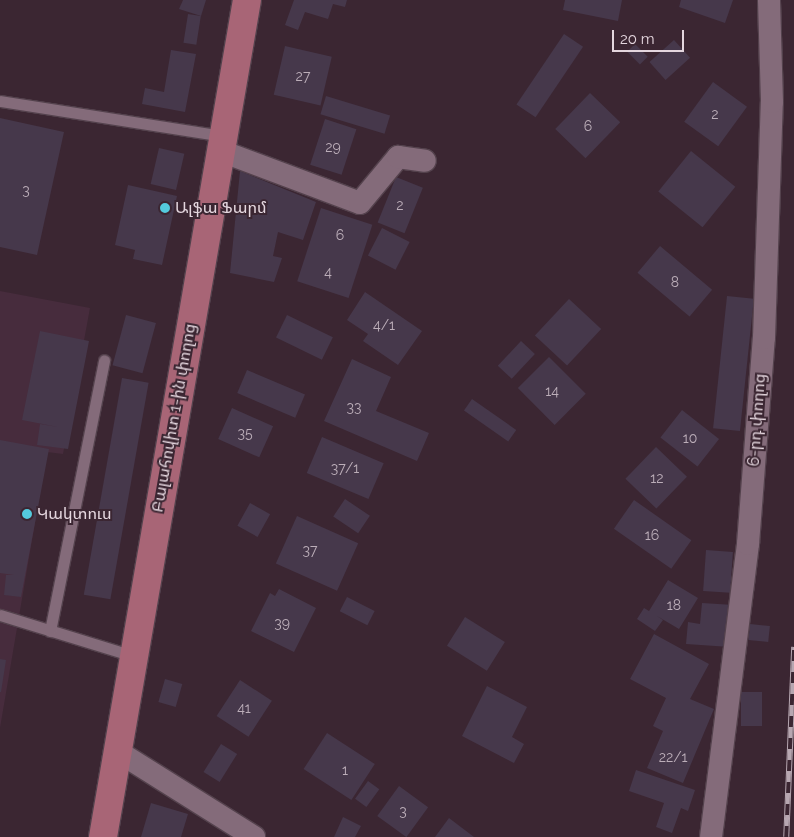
<!DOCTYPE html>
<html>
<head>
<meta charset="utf-8">
<style>
	body { margin:0 }
	#map { position:relative; width:794px; height:837px; overflow:hidden; background:#3b2632; font-family:Raleway,"Noto Sans Armenian",sans-serif }
	div>[style] { position:absolute }
	[style*='--x'] { left:calc(var(--x)*1px); top:calc(var(--y)*1px); width:calc(var(--w)*1px); rotate:calc(var(--a)*1deg) }
	.built>* { inset:0; background:#472c3d }
	.building>* { inset:0; background:#46384b; transform-origin:0 0 }
	.roads { filter:drop-shadow(1px 0 #54424d) drop-shadow(-1px 0 #54424d) drop-shadow(0 1px #54424d) drop-shadow(0 -1px #54424d) }
	.service>* { height:11px; margin:-5.5px; padding:0 5.5px; transform-origin:5.5px; border-radius:5.5px; background:#846b7a }
	.minor>* { height:22px; margin:-11px; padding:0 11px; transform-origin:11px; border-radius:11px; background:#846b7a }
	.primary>* { height:28px; margin:-14px; padding:0 14px; transform-origin:14px; border-radius:14px; background:#a86576 }
	.rail>* { height:5.5px; margin-top:-2.75px; transform-origin:0; background:repeating-linear-gradient(90deg,#3b2632 0 11px,#b7a7b1 0 22px); box-sizing:border-box; border-block:1px solid #b7a7b1 }
	.dots>* { width:14px; height:14px; translate:-50% -50%; box-sizing:border-box; border:2px solid #3b2632; border-radius:50% }
	span { translate:-50% -50%; white-space:nowrap; text-align:center; line-height:1.15; -webkit-text-stroke:4px #3b2632; paint-order:stroke }
	.number-label { font-size:14px; color:#bcaeb9 }
	.number-label span { -webkit-text-stroke-width:0 }
	.poi-label { font-size:16px; color:#e4d6de }
	.left { translate:0 -50%; text-align:left }
	.street-label { font-size:16px; color:#e4d6de }
	.scale { position:absolute; left:612px; top:30px; width:72px; height:22px; box-sizing:border-box; border:2px solid #e4d6de; border-top:0; padding-left:6px; font-size:15px; line-height:18px; white-space:nowrap; color:#e4d6de; -webkit-text-stroke:4px #3b2632; paint-order:stroke }
</style>
</head>
<body>
<div id="map">
	<div class="built">
		<div style="clip-path:polygon(0 291px,90px 308px,63px 454px,47px 452px,0 728px)"></div>
	</div>
	<div class="building">
		<div style="clip-path:polygon(183px 0,206px 0,201px 16px,179px 9px)"></div>
		<div style="clip-path:polygon(294px 0,347px 0,345px 7px,333px 4px,328px 19px,305px 12px,298px 30px,285px 25px)"></div>
		<div style="clip-path:polygon(565px 0,622px 0,618px 21px,563px 10px)"></div>
		<div style="clip-path:polygon(681px 0,733px 0,725px 23px,679px 7px)"></div>
		<div style="left:188px;top:14px;width:13px;height:29px;rotate:9deg"></div>
		<div style="left:564px;top:34px;width:23px;height:85px;rotate:34deg"></div>
		<div style="left:674px;top:40px;width:24px;height:33px;rotate:48deg"></div>
		<div style="left:635px;top:44px;width:18px;height:11px;rotate:45deg"></div>
		<div style="left:285px;top:46px;width:48px;height:50px;rotate:13deg"></div>
		<div style="clip-path:polygon(171px 50px,196px 54px,185px 112px,142px 104px,145px 88px,164px 92px)"></div>
		<div style="left:713px;top:82px;width:42px;height:49px;rotate:36deg"></div>
		<div style="left:590px;top:93px;width:42px;height:50px;rotate:44deg"></div>
		<div style="left:326px;top:96px;width:67px;height:19px;rotate:17deg"></div>
		<div style="clip-path:polygon(0 118px,64px 132px,37px 255px,0 247px)"></div>
		<div style="left:325px;top:119px;width:33px;height:48px;rotate:18deg"></div>
		<div style="left:159px;top:148px;width:26px;height:37px;rotate:13deg"></div>
		<div style="left:691px;top:151px;width:57px;height:52px;rotate:39deg"></div>
		<div style="clip-path:polygon(240px 171px,316px 202px,303px 240px,278px 232px,273px 256px,282px 258px,274px 282px,230px 273px)"></div>
		<div style="left:396px;top:177px;width:29px;height:49px;rotate:22deg"></div>
		<div style="clip-path:polygon(128px 185px,177px 196px,162px 265px,133px 259px,135px 250px,115px 245px)"></div>
		<div style="left:321px;top:208px;width:54px;height:77px;rotate:18deg"></div>
		<div style="left:382px;top:228px;width:31px;height:31px;rotate:27deg"></div>
		<div style="left:660px;top:246px;width:68px;height:35px;rotate:40deg"></div>
		<div style="clip-path:polygon(365px 292px,422px 331px,398px 365px,363px 341px,368px 334px,347px 320px)"></div>
		<div style="left:727px;top:296px;width:27px;height:133px;rotate:6deg"></div>
		<div style="left:569px;top:299px;width:44px;height:50px;rotate:43deg"></div>
		<div style="left:126px;top:315px;width:31px;height:52px;rotate:15deg"></div>
		<div style="left:287px;top:315px;width:51px;height:25px;rotate:26deg"></div>
		<div style="clip-path:polygon(40px 331px,89px 341px,68px 449px,37px 445px,40px 424px,58px 427px,22px 420px)"></div>
		<div style="left:521px;top:341px;width:19px;height:34px;rotate:43deg"></div>
		<div style="left:549px;top:357px;width:52px;height:44px;rotate:45deg"></div>
		<div style="clip-path:polygon(352px 359px,391px 377px,376px 411px,429px 433px,417px 461px,324px 421px)"></div>
		<div style="left:247px;top:370px;width:63px;height:25px;rotate:23deg"></div>
		<div style="left:122px;top:378px;width:27px;height:220px;rotate:10deg"></div>
		<div style="left:472px;top:399px;width:54px;height:14px;rotate:35deg"></div>
		<div style="left:232px;top:408px;width:45px;height:34px;rotate:24deg"></div>
		<div style="left:682px;top:410px;width:47px;height:35px;rotate:38deg"></div>
		<div style="left:322px;top:437px;width:67px;height:39px;rotate:23deg"></div>
		<div style="clip-path:polygon(0 440px,49px 449px,21px 597px,4px 595px,6px 575px,14px 575px,0 573px)"></div>
		<div style="left:656px;top:447px;width:43px;height:44px;rotate:44deg"></div>
		<div style="left:345px;top:499px;width:30px;height:21px;rotate:34deg"></div>
		<div style="left:634px;top:500px;width:70px;height:35px;rotate:35deg"></div>
		<div style="left:250px;top:503px;width:23px;height:26px;rotate:29deg"></div>
		<div style="left:297px;top:516px;width:67px;height:52px;rotate:24deg"></div>
		<div style="left:706px;top:550px;width:27px;height:41px;rotate:4deg"></div>
		<div style="clip-path:polygon(668px 580px,698px 598px,679px 629px,657px 616px,663px 620px,655px 631px,637px 619px,644px 608px,649px 611px)"></div>
		<div style="clip-path:polygon(279px 589px,316px 608px,294px 652px,251px 631px,270px 593px,275px 596px)"></div>
		<div style="left:347px;top:597px;width:31px;height:16px;rotate:27deg"></div>
		<div style="clip-path:polygon(702px 603px,734px 605px,730px 647px,686px 644px,688px 622px,700px 624px)"></div>
		<div style="left:465px;top:617px;width:47px;height:34px;rotate:32deg"></div>
		<div style="left:750px;top:624px;width:20px;height:16px;rotate:6deg"></div>
		<div style="clip-path:polygon(654px 634px,709px 664px,690px 699px,714px 709px,683px 783px,647px 768px,663px 731px,653px 726px,666px 698px,630px 679px)"></div>
		<div style="clip-path:polygon(0 659px,6px 660px,1px 692px,0 692px)"></div>
		<div style="left:165px;top:679px;width:18px;height:24px;rotate:16deg"></div>
		<div style="left:240px;top:680px;width:38px;height:43px;rotate:33deg"></div>
		<div style="clip-path:polygon(487px 686px,527px 707px,512px 737px,524px 744px,514px 763px,462px 736px)"></div>
		<div style="left:762px;top:692px;width:34px;height:21px;rotate:90deg"></div>
		<div style="left:327px;top:733px;width:57px;height:43px;rotate:33deg"></div>
		<div style="left:221px;top:744px;width:19px;height:33px;rotate:32deg"></div>
		<div style="clip-path:polygon(636px 770px,695px 790px,688px 811px,681px 808px,672px 833px,656px 827px,664px 803px,629px 791px)"></div>
		<div style="left:368px;top:781px;width:14px;height:22px;rotate:36deg"></div>
		<div style="left:399px;top:786px;width:36px;height:37px;rotate:36deg"></div>
		<div style="clip-path:polygon(151px 803px,188px 814px,181px 837px,141px 837px)"></div>
		<div style="clip-path:polygon(343px 817px,361px 826px,355px 837px,334px 837px)"></div>
		<div style="clip-path:polygon(449px 818px,474px 837px,435px 837px)"></div>
	</div>
	<div class="roads">
		<div class="service">
			<div style="--x:0;--y:101;--w:226;--a:8.9"></div>
			<div style="--x:0;--y:615;--w:139;--a:17.1"></div>
			<div style="--x:50;--y:631;--w:276;--a:-78.7"></div>
		</div>
		<div class="minor">
			<div style="--x:221;--y:151;--w:148;--a:20.5"></div>
			<div style="--x:360;--y:203;--w:60;--a:-50.4"></div>
			<div style="--x:398;--y:157;--w:27;--a:8"></div>
			<div style="--x:117;--y:751;--w:162;--a:32.1"></div>
			<div style="--x:711;--y:837;--w:295;--a:-82.8"></div>
			<div style="--x:748;--y:544;--w:207;--a:-85.6"></div>
			<div style="--x:764;--y:338;--w:236;--a:-88.1"></div>
			<div style="--x:772;--y:102;--w:102;--a:-91.7"></div>
		</div>
		<div class="primary">
			<div style="--x:103;--y:837;--w:849;--a:-80.24"></div>
		</div>
	</div>
	<div class="rail">
		<div style="--x:786;--y:837;--w:190;--a:-87.6"></div>
	</div>
	<div class="dots">
		<div style="left:165px;top:208px;background:#54cadd"></div>
		<div style="left:27px;top:514px;background:#54cadd"></div>
	</div>
	<div class="number-label">
		<span style="left:303px;top:76px">27</span>
		<span style="left:715px;top:114px">2</span>
		<span style="left:588px;top:126px">6</span>
		<span style="left:333px;top:147px">29</span>
		<span style="left:26px;top:190px">3</span>
		<span style="left:400px;top:205px">2</span>
		<span style="left:340px;top:235px">6</span>
		<span style="left:328px;top:272px">4</span>
		<span style="left:675px;top:282px">8</span>
		<span style="left:384px;top:325px">4/1</span>
		<span style="left:552px;top:391px">14</span>
		<span style="left:354px;top:407px">33</span>
		<span style="left:245px;top:433px">35</span>
		<span style="left:690px;top:438px">10</span>
		<span style="left:345px;top:468px">37/1</span>
		<span style="left:657px;top:478px">12</span>
		<span style="left:652px;top:535px">16</span>
		<span style="left:310px;top:550px">37</span>
		<span style="left:674px;top:605px">18</span>
		<span style="left:282px;top:623px">39</span>
		<span style="left:244px;top:708px">41</span>
		<span style="left:673px;top:757px">22/1</span>
		<span style="left:345px;top:770px">1</span>
		<span style="left:403px;top:811px">3</span>
	</div>
	<div class="poi-label">
		<span class="left" style="left:175px;top:208px">Ալֆա Ֆարմ</span>
		<span class="left" style="left:37px;top:514px">Կակտուս</span>
	</div>
	<div class="street-label">
		<span style="left:174px;top:418px;rotate:-80deg">Բալահովիտ 1-ին փողոց</span>
		<span style="left:757px;top:420px;rotate:-86deg">6-րդ փողոց</span>
	</div>
	<div class="scale">20 m</div>
</div>
</body>
</html>
